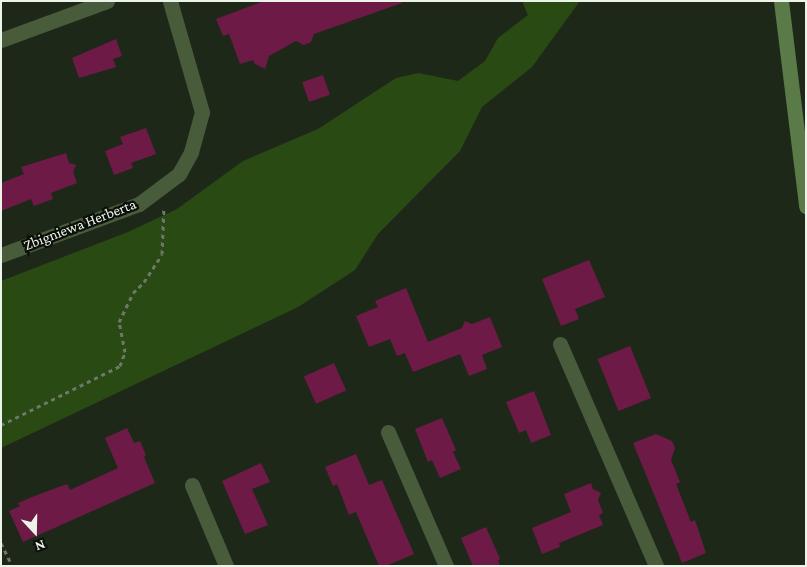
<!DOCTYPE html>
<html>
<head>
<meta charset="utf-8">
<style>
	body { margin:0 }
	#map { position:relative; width:807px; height:567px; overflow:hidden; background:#1e2819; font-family:"Crimson Pro",serif }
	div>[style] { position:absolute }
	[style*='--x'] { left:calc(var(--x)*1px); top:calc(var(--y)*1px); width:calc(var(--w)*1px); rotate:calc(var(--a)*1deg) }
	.green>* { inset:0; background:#2a4a14 }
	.building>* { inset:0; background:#6d1a47; transform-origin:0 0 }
	.path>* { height:3px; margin-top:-1.5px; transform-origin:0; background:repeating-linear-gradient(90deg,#6e7769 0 4px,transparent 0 8px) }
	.street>* { height:15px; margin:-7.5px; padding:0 7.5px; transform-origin:7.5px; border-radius:7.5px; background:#485c3c }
	.secondary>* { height:15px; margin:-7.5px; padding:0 7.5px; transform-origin:7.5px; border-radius:7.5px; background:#5a7b48 }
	span { translate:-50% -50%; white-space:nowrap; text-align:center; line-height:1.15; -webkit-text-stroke:4.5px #0b0f09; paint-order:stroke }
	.street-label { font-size:15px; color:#ecf3e8 }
	.frame { position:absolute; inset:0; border:2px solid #ecf3e8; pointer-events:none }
	.north { position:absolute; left:10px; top:507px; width:50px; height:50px; -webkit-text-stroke:4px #0b0f09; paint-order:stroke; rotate:159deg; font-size:14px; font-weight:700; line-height:20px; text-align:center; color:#ecf3e8 }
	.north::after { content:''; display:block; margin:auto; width:18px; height:22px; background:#ecf3e8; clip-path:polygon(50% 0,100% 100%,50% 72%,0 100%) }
</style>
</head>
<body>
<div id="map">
	<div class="green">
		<div style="clip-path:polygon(522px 1px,580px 1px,532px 67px,482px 107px,460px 151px,378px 234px,355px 270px,298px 307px,1px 448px,1px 281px,128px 232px,177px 209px,243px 161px,318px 129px,396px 78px,418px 73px,458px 81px,485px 61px,498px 38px,528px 15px)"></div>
	</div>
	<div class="building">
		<div style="clip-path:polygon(264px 1px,402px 1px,402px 3px,314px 34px,311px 42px,304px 45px,296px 41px,269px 56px,265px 69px,255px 64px,253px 60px,240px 64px,229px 34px,223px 36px,216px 19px)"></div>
		<div style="clip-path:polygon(116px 39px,122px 56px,113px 59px,116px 67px,79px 78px,72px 58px)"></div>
		<div style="left:323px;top:75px;width:21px;height:22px;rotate:71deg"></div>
		<div style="clip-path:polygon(146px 128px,156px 154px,131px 163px,133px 168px,114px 175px,105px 151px,123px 144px,120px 137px)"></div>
		<div style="clip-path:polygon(66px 153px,69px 163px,76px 165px,73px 172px,77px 183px,51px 193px,53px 199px,34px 206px,31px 199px,1px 211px,1px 183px,24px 174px,21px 167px)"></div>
		<div style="clip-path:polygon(589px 260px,605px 297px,575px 309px,579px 319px,561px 326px,542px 279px)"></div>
		<div style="clip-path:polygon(406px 288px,428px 342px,462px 328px,465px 321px,472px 324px,490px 317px,502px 347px,482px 355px,487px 369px,469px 376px,460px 354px,413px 372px,405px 353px,397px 356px,390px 339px,369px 347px,356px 316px,378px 307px,375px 301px)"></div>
		<div style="left:630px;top:346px;width:56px;height:35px;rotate:68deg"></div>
		<div style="left:334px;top:363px;width:30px;height:33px;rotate:66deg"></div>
		<div style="clip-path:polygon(534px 391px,551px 435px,531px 443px,526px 430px,519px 433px,506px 402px)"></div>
		<div style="clip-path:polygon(442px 418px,456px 450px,453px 452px,461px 469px,440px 478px,432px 460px,428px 462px,415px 429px)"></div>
		<div style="clip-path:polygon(127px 428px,134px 443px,140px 441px,146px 455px,144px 457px,155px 483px,23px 542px,9px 511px,20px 506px,18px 503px,37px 495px,67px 484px,70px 490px,118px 468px,105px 438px)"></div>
		<div style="clip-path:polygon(656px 434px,672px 441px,675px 448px,671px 460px,680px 482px,676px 484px,691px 522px,695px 520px,706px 553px,682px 563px,633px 443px)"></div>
		<div style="clip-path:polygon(356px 454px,369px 485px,382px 480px,414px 554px,386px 566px,379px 566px,356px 512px,349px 515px,337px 484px,333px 486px,325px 467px)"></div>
		<div style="clip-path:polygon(261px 463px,270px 482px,252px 489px,268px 525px,245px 534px,222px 481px)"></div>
		<div style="clip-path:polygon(591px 483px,593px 489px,601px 493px,598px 500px,603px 513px,599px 515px,603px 525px,559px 543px,560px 547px,542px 554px,532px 528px,571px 512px,564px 494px)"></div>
		<div style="clip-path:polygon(486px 527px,500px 559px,498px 560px,500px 566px,473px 566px,461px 538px)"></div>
	</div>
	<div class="path">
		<div style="--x:1;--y:425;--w:133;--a:-26.4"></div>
		<div style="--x:120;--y:366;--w:15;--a:-70"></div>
		<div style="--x:125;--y:352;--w:31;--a:-101"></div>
		<div style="--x:119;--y:322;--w:32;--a:-64"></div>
		<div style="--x:133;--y:293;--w:16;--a:-45"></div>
		<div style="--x:144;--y:282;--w:33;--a:-57"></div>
		<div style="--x:162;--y:254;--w:47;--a:-87.6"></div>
		<div style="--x:1;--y:543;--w:25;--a:64"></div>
	</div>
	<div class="street">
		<div style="--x:1;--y:40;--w:113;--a:-20.2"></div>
		<div style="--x:1;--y:255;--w:147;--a:-20.3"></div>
		<div style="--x:139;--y:204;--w:50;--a:-36.9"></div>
		<div style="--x:179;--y:174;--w:25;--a:-61"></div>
		<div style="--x:191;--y:152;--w:41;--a:-74.6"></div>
		<div style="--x:202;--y:112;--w:116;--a:-106.1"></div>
		<div style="--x:560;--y:344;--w:242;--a:66.6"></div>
		<div style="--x:388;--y:432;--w:146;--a:66.6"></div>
		<div style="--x:192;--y:485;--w:88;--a:67.2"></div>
	</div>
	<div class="secondary">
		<div style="--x:781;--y:1;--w:207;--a:83"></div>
	</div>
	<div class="street-label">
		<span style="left:80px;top:225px;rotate:-21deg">Zbigniewa Herberta</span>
	</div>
	<div class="frame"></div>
	<div class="north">N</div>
</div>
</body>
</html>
